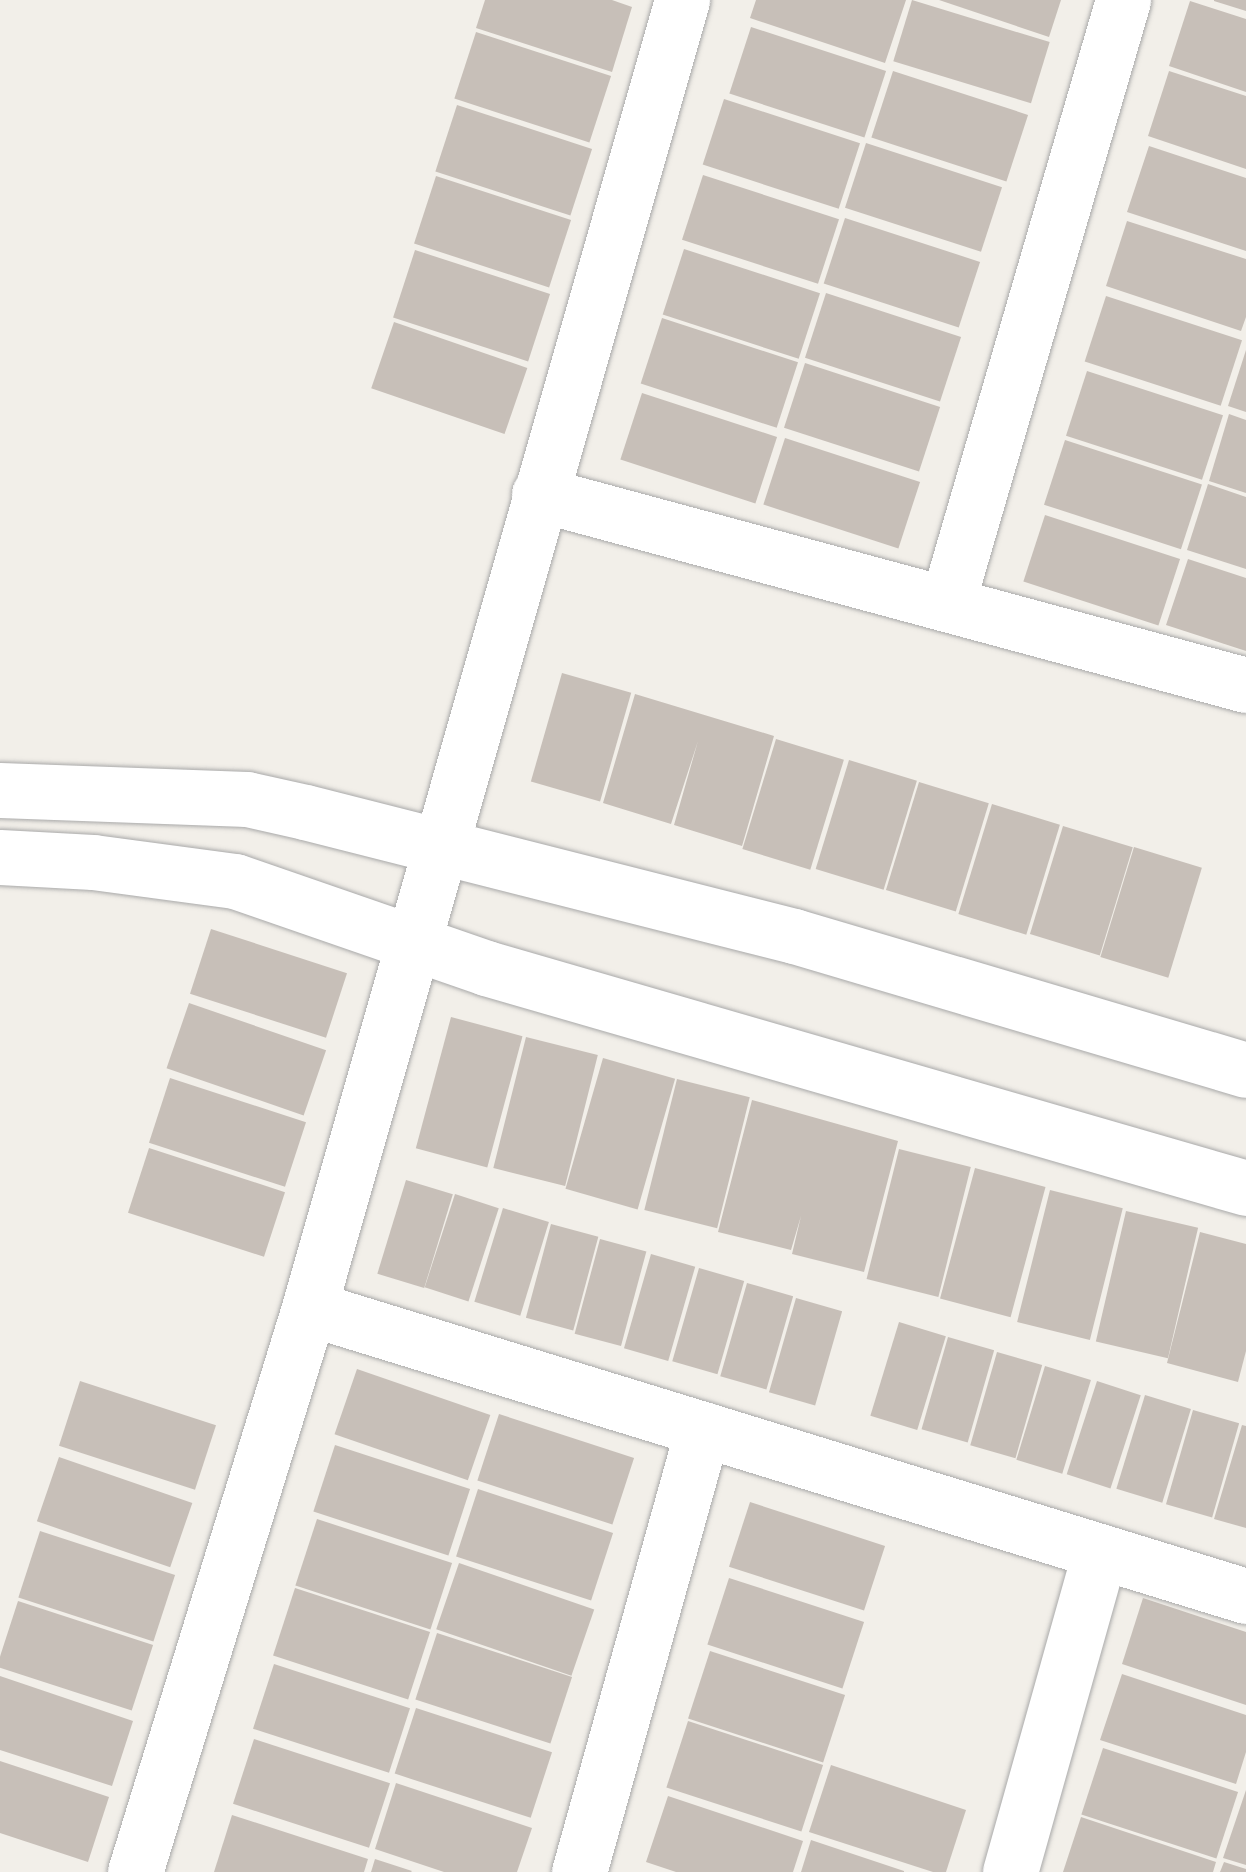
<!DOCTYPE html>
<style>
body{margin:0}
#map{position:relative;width:1246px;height:1872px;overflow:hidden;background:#f2efe9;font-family:"Golos Text",sans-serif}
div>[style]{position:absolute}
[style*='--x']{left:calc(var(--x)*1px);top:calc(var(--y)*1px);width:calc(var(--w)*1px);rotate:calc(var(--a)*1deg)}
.building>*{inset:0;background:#c7bfb8;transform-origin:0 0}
.roads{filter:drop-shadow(0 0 2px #a9a9a9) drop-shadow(0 0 2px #a9a9a9)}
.minor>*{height:55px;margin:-27.5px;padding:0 27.5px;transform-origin:27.5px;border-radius:27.5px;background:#fff}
span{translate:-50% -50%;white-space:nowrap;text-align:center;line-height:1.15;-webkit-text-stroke:10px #fff;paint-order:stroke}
</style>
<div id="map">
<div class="building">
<i style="clip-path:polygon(485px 0,612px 0,632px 7px,612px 72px,476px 28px)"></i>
<i style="clip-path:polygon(756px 0,906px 0,885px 63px,750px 18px)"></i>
<i style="left:912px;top:0;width:144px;height:64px;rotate:17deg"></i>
<i style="clip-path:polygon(939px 0,1061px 0,1049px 37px)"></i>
<i style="clip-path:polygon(1214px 0,1246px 0,1246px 11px,1214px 1px)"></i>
<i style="clip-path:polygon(1190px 1px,1246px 19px,1246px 92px,1169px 66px)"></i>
<i style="left:751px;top:27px;width:142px;height:70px;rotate:18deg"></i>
<i style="left:476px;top:32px;width:142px;height:70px;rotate:18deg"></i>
<i style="left:893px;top:71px;width:142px;height:70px;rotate:18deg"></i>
<i style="clip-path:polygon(1169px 71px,1246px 96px,1246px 169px,1148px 136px)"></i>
<i style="left:724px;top:99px;width:143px;height:69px;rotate:18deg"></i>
<i style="left:457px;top:105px;width:142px;height:70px;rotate:18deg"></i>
<i style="left:866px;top:143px;width:143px;height:68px;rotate:18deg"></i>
<i style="clip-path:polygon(1149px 146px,1246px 178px,1246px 251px,1127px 212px)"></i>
<i style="left:703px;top:175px;width:143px;height:68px;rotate:18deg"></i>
<i style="left:436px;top:176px;width:142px;height:71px;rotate:18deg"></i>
<i style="left:845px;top:218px;width:142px;height:69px;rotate:18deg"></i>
<i style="clip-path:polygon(1127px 221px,1246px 259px,1246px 317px,1241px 331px,1106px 286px)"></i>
<i style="left:684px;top:249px;width:143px;height:69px;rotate:18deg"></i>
<i style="left:415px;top:250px;width:142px;height:71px;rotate:18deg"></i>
<i style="left:826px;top:293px;width:142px;height:68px;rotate:18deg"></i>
<i style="left:1106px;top:296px;width:143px;height:69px;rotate:18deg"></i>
<i style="left:662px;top:318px;width:143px;height:69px;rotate:18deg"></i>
<i style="left:394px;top:322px;width:141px;height:70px;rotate:19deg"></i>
<i style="clip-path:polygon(1246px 350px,1246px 412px,1228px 406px)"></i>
<i style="left:805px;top:363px;width:142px;height:68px;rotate:18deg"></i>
<i style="left:1087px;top:371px;width:143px;height:68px;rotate:18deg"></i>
<i style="left:642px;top:393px;width:142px;height:70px;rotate:18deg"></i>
<i style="clip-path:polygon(1229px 414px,1246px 420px,1246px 493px,1209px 481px)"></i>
<i style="left:785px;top:438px;width:142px;height:70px;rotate:18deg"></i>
<i style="left:1065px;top:440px;width:144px;height:68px;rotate:18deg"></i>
<i style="clip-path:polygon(1208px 484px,1246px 497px,1246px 569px,1187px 550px)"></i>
<i style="left:1045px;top:515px;width:142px;height:70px;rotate:18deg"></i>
<i style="clip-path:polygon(1188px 559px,1246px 578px,1246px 651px,1166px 625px)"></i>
<i style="left:562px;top:673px;width:72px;height:113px;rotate:16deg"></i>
<i style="clip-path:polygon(635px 694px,774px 736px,742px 846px,674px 825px,698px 741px,671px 824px,603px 803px)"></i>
<i style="left:776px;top:739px;width:71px;height:115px;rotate:17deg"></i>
<i style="left:849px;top:760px;width:71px;height:114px;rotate:17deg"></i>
<i style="left:919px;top:782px;width:73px;height:113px;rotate:17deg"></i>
<i style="left:992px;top:804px;width:71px;height:115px;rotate:17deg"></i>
<i style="left:1063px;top:826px;width:73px;height:113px;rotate:17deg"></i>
<i style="left:1134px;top:847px;width:71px;height:115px;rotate:17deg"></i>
<i style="left:211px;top:929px;width:143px;height:68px;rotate:18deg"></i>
<i style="left:189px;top:1003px;width:145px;height:69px;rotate:19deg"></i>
<i style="left:451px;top:1017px;width:74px;height:136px;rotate:15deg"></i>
<i style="left:526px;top:1037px;width:74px;height:135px;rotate:14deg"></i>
<i style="left:603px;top:1058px;width:75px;height:136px;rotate:16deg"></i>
<i style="left:170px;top:1078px;width:143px;height:68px;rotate:18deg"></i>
<i style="left:677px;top:1079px;width:75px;height:135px;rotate:14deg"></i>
<i style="clip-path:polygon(752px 1100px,898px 1141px,864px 1272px,792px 1254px,801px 1216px,791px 1250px,718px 1232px)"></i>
<i style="left:149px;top:1148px;width:143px;height:68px;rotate:18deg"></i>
<i style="left:899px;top:1149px;width:74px;height:134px;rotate:14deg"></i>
<i style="left:975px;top:1168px;width:73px;height:135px;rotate:15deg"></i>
<i style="left:406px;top:1180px;width:49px;height:98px;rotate:17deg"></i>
<i style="left:1050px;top:1190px;width:75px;height:136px;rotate:14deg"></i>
<i style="left:455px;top:1194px;width:46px;height:98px;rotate:18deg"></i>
<i style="left:503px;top:1208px;width:48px;height:98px;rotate:17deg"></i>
<i style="left:1126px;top:1211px;width:74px;height:134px;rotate:13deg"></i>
<i style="left:551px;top:1224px;width:49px;height:97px;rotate:15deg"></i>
<i style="clip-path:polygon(1200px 1232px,1246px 1244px,1246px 1351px,1238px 1382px,1167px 1363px)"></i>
<i style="left:600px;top:1239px;width:48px;height:98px;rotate:15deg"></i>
<i style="left:651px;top:1254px;width:46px;height:98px;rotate:16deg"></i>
<i style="left:699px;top:1268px;width:47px;height:97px;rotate:16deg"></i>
<i style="left:747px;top:1283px;width:48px;height:97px;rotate:16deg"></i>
<i style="left:796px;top:1298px;width:48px;height:98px;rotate:16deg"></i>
<i style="left:899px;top:1322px;width:49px;height:98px;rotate:17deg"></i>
<i style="left:948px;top:1337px;width:48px;height:96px;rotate:16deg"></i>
<i style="left:997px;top:1352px;width:47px;height:97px;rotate:16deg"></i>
<i style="left:1045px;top:1366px;width:48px;height:98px;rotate:17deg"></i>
<i style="left:357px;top:1369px;width:141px;height:69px;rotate:19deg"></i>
<i style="left:80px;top:1381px;width:143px;height:68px;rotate:18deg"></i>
<i style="left:1097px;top:1381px;width:46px;height:98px;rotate:18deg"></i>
<i style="left:1145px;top:1395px;width:48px;height:98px;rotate:17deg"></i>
<i style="left:1193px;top:1410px;width:48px;height:98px;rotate:16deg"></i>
<i style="left:499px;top:1414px;width:142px;height:70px;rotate:18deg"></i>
<i style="clip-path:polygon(1242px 1425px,1246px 1426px,1246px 1528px,1214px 1519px)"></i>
<i style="left:335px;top:1445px;width:142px;height:70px;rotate:18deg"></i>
<i style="left:59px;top:1457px;width:141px;height:68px;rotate:19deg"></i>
<i style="left:478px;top:1489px;width:142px;height:71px;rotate:18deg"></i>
<i style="left:750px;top:1502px;width:142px;height:68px;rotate:18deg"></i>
<i style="left:317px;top:1519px;width:142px;height:70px;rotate:18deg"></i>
<i style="left:40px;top:1531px;width:142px;height:70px;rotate:18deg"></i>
<i style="left:459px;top:1563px;width:143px;height:70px;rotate:19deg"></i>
<i style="left:729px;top:1578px;width:142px;height:70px;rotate:18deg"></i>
<i style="left:295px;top:1588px;width:142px;height:71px;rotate:18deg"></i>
<i style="clip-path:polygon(1143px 1598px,1246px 1632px,1246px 1705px,1122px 1664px)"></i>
<i style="left:18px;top:1601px;width:142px;height:69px;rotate:18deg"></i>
<i style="left:437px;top:1633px;width:142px;height:70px;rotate:18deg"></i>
<i style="left:710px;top:1651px;width:142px;height:71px;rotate:18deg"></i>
<i style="left:274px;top:1664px;width:143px;height:68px;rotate:18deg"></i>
<i style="clip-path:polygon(1122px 1674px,1246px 1715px,1246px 1752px,1236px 1784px,1100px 1740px)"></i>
<i style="clip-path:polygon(0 1676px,133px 1721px,112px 1786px,0 1750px)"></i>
<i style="left:416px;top:1708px;width:143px;height:69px;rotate:18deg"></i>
<i style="left:688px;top:1721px;width:142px;height:70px;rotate:18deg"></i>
<i style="left:254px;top:1739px;width:143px;height:68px;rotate:18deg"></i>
<i style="left:1103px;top:1748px;width:142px;height:70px;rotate:18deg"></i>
<i style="clip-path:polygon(0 1761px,109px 1797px,88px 1862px,0 1833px)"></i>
<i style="clip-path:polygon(831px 1765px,966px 1810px,946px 1872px,933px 1872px,809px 1832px)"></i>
<i style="clip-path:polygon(396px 1783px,532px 1828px,517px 1872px,444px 1872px,375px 1849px)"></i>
<i style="clip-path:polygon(1246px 1790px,1246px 1865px,1223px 1858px)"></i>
<i style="clip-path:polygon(668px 1796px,803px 1841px,793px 1872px,676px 1872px,646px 1862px)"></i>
<i style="clip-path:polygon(232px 1815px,368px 1859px,364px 1872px,214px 1872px)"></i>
<i style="clip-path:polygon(1081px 1817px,1216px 1862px,1213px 1872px,1063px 1872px)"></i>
<i style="clip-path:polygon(811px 1840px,904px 1871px,904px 1872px,801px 1872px)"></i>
<i style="clip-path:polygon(375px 1859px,412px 1871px,411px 1872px,371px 1872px)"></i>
<i style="clip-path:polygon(1224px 1862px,1246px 1869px,1246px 1872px,1220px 1872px)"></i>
</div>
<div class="roads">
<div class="minor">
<i style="--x:539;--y:494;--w:732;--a:15.12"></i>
<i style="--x:947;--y:604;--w:629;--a:-73.75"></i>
<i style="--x:0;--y:790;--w:247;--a:2.1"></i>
<i style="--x:247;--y:799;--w:59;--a:12.6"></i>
<i style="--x:305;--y:812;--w:504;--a:14.23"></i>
<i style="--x:794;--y:936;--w:471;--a:16.5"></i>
<i style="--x:0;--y:857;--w:93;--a:3.1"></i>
<i style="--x:93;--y:862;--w:143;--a:7.6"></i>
<i style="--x:235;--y:881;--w:266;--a:19.1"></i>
<i style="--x:486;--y:968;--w:791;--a:16.14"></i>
<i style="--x:309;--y:1308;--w:980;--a:17.09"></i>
<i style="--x:135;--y:1872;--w:590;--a:-72.85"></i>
<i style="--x:309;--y:1308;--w:1360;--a:-74.08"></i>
<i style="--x:579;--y:1872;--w:460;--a:-74.4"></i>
<i style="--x:1010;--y:1872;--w:333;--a:-74.3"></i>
</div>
</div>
</div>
